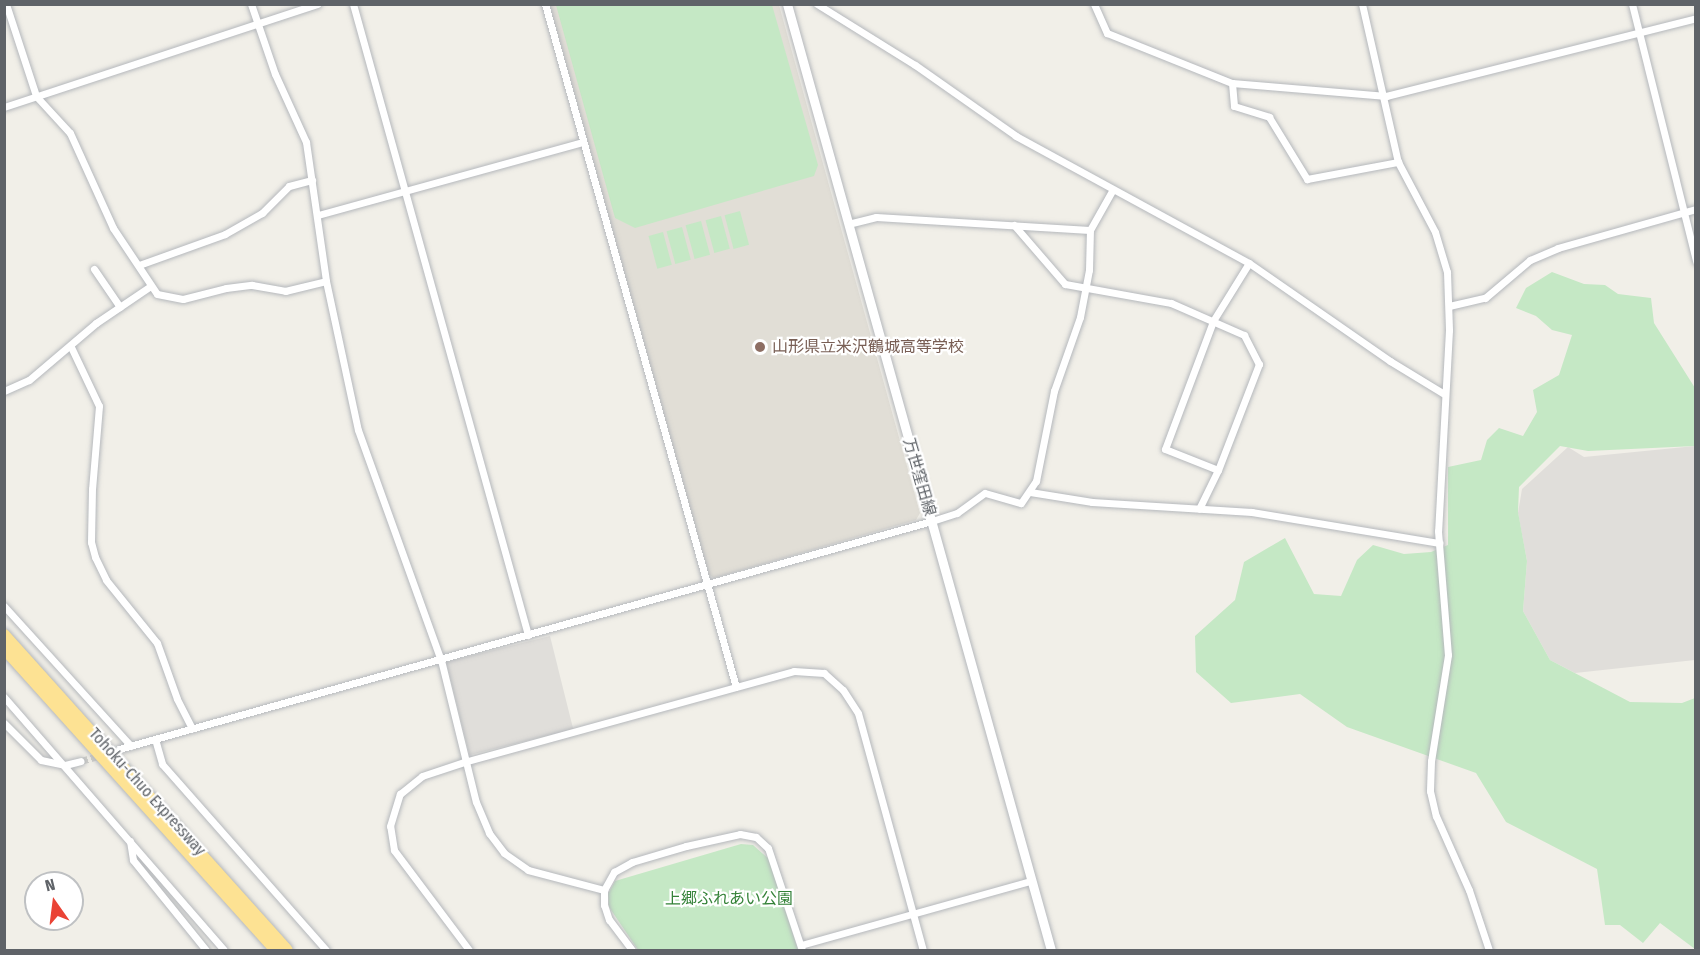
<!DOCTYPE html>
<meta charset="utf-8">
<style>
body{margin:0}
#map{position:relative;width:1700px;height:955px;overflow:hidden;background:#f1efe8;font-family:"Fira Sans Condensed","Noto Sans JP",sans-serif}
div>[style]{position:absolute}
[style*='--x']{left:calc(var(--x)*1px);top:calc(var(--y)*1px);width:calc(var(--w)*1px);rotate:calc(var(--a)*1deg)}
.industrial>*{inset:0;background:#e0deda;transform-origin:0 0}
.education>*{inset:0;background:#e1ded6}
.green>*{inset:0;background:#c5e8c5;transform-origin:0 0}
.minor-tunnel>*{height:7px;margin-top:-3.5px;transform-origin:0;background:repeating-linear-gradient(90deg,#ccccc8 0 7px,transparent 0 10.5px)}
.roads{filter:drop-shadow(0 0 2px #b5b8bc) drop-shadow(0 0 2px #b5b8bc)}
.minor>*{height:7px;margin:-3.5px;padding:0 3.5px;transform-origin:3.5px;border-radius:3.5px;background:#fff}
.secondary>*{height:9px;margin:-4.5px;padding:0 4.5px;transform-origin:4.5px;border-radius:4.5px;background:#fff}
.motorway>*{height:12px;margin:-6px;padding:0 6px;transform-origin:6px;border-radius:6px;background:#fde293}
.dots>*{width:16px;height:16px;translate:-50% -50%;box-sizing:border-box;border:3px solid #fff;border-radius:50%}
span{translate:-50% -50%;white-space:nowrap;text-align:center;line-height:1.15;-webkit-text-stroke:4.5px #fff;paint-order:stroke}
.education-label{font-size:16px;color:#785e54}
.left{translate:0 -50%;text-align:left}
.street-label{font-size:16px;color:#5f6368}
.park-label{font-size:16px;color:#348238}
.frame{position:absolute;inset:0;border:6px solid #5f6368;pointer-events:none}
.north{position:absolute;left:24px;top:871px;width:60px;height:60px;box-sizing:border-box;background:#fff;border:2px solid #bfc1c3;border-radius:50%;rotate:346deg;font-size:16px;font-weight:700;line-height:24px;text-align:center;color:#5f6368}
.north::after{content:'';display:block;margin:auto;width:21px;height:27px;background:#ea4335;clip-path:polygon(50% 0,100% 100%,50% 72%,0 100%)}
</style>
<div id="map">
<div class="industrial">
<i style="clip-path:polygon(1695px 446px,1695px 660px,1575px 673px,1550px 660px,1523px 611px,1527px 561px,1518px 513px,1522px 489px,1568px 447px,1584px 457px)"></i>
<i style="left:550px;top:636px;width:96px;height:107px;rotate:76deg"></i>
</div>
<div class="education">
<i style="clip-path:polygon(549px 5px,779px 5px,920px 513px,916px 520px,714px 578px,708px 574px)"></i>
</div>
<div class="green">
<i style="clip-path:polygon(556px 5px,772px 5px,818px 165px,814px 176px,635px 228px,615px 218px)"></i>
<i style="left:740px;top:211px;width:35px;height:16px;rotate:75deg"></i>
<i style="left:721px;top:216px;width:34px;height:16px;rotate:75deg"></i>
<i style="left:701px;top:221px;width:35px;height:16px;rotate:75deg"></i>
<i style="left:682px;top:227px;width:34px;height:16px;rotate:75deg"></i>
<i style="left:663px;top:232px;width:34px;height:15px;rotate:75deg"></i>
<i style="clip-path:polygon(1552px 272px,1584px 284px,1605px 285px,1618px 294px,1651px 298px,1654px 323px,1695px 388px,1695px 446px,1588px 451px,1560px 446px,1519px 487px,1518px 512px,1527px 561px,1523px 611px,1550px 660px,1630px 702px,1682px 703px,1695px 698px,1695px 949px,1660px 923px,1643px 943px,1620px 925px,1605px 925px,1597px 869px,1506px 822px,1476px 773px,1347px 727px,1300px 694px,1231px 703px,1196px 672px,1195px 636px,1235px 600px,1244px 562px,1285px 538px,1314px 594px,1341px 596px,1357px 560px,1373px 545px,1404px 554px,1431px 552px,1448px 545px,1448px 467px,1481px 460px,1487px 440px,1499px 428px,1523px 436px,1537px 412px,1533px 390px,1559px 375px,1572px 335px,1552px 330px,1536px 316px,1516px 308px,1526px 288px)"></i>
<i style="clip-path:polygon(741px 844px,753px 845px,769px 859px,798px 950px,638px 950px,609px 907px,608px 894px,615px 881px)"></i>
</div>
<div class="minor-tunnel">
<i style="--x:81;--y:761;--w:22;--a:-16"></i>
</div>
<div class="roads">
<div class="minor">
<i style="--x:6;--y:4;--w:97;--a:71.9"></i>
<i style="--x:36;--y:96;--w:50;--a:47.4"></i>
<i style="--x:70;--y:133;--w:104;--a:65.6"></i>
<i style="--x:113;--y:228;--w:79;--a:56.3"></i>
<i style="--x:157;--y:294;--w:26;--a:11"></i>
<i style="--x:183;--y:299;--w:44;--a:-14.3"></i>
<i style="--x:226;--y:288;--w:26;--a:-7"></i>
<i style="--x:252;--y:285;--w:34;--a:10"></i>
<i style="--x:285;--y:291;--w:42;--a:-13.7"></i>
<i style="--x:251;--y:4;--w:74;--a:71.1"></i>
<i style="--x:275;--y:74;--w:75;--a:65.5"></i>
<i style="--x:306;--y:142;--w:140;--a:81.8"></i>
<i style="--x:326;--y:281;--w:152;--a:77.9"></i>
<i style="--x:358;--y:430;--w:245;--a:70.2"></i>
<i style="--x:441;--y:660;--w:146;--a:76.2"></i>
<i style="--x:476;--y:802;--w:34;--a:67"></i>
<i style="--x:489;--y:833;--w:25;--a:53"></i>
<i style="--x:504;--y:853;--w:29;--a:35"></i>
<i style="--x:528;--y:870;--w:79;--a:14.7"></i>
<i style="--x:353;--y:4;--w:655;--a:74.5"></i>
<i style="--x:545;--y:4;--w:709;--a:74.38"></i>
<i style="--x:817;--y:4;--w:115;--a:31.9"></i>
<i style="--x:915;--y:65;--w:123;--a:35.1"></i>
<i style="--x:1016;--y:136;--w:265;--a:28.6"></i>
<i style="--x:1249;--y:263;--w:172;--a:34.8"></i>
<i style="--x:1390;--y:361;--w:63;--a:31.4"></i>
<i style="--x:1094;--y:4;--w:32;--a:66"></i>
<i style="--x:1107;--y:33;--w:135;--a:21.8"></i>
<i style="--x:1232;--y:83;--w:155;--a:4.8"></i>
<i style="--x:1386;--y:96;--w:320;--a:-14.1"></i>
<i style="--x:1362;--y:4;--w:162;--a:77.2"></i>
<i style="--x:1398;--y:162;--w:79;--a:62.1"></i>
<i style="--x:1435;--y:232;--w:42;--a:73.3"></i>
<i style="--x:1447;--y:272;--w:58;--a:88"></i>
<i style="--x:1449;--y:330;--w:201;--a:93.1"></i>
<i style="--x:1438;--y:531;--w:124;--a:85.4"></i>
<i style="--x:1448;--y:655;--w:107;--a:99.1"></i>
<i style="--x:1431;--y:761;--w:30;--a:92"></i>
<i style="--x:1430;--y:791;--w:26;--a:77"></i>
<i style="--x:1436;--y:816;--w:81;--a:66"></i>
<i style="--x:1469;--y:890;--w:63;--a:71.6"></i>
<i style="--x:1632;--y:4;--w:265;--a:76"></i>
<i style="--x:1232;--y:83;--w:23;--a:85"></i>
<i style="--x:1234;--y:106;--w:37;--a:17"></i>
<i style="--x:1269;--y:117;--w:73;--a:58.5"></i>
<i style="--x:1307;--y:179;--w:93;--a:-10.6"></i>
<i style="--x:4;--y:107;--w:330;--a:-18.2"></i>
<i style="--x:318;--y:215;--w:275;--a:-15.4"></i>
<i style="--x:848;--y:224;--w:29;--a:-14"></i>
<i style="--x:876;--y:217;--w:214;--a:3.5"></i>
<i style="--x:1014;--y:225;--w:78;--a:49.2"></i>
<i style="--x:1065;--y:284;--w:108;--a:10.2"></i>
<i style="--x:1171;--y:303;--w:80;--a:23.7"></i>
<i style="--x:1244;--y:335;--w:33;--a:63"></i>
<i style="--x:1259;--y:364;--w:114;--a:111.1"></i>
<i style="--x:1218;--y:470;--w:43;--a:116"></i>
<i style="--x:139;--y:265;--w:91;--a:-19.8"></i>
<i style="--x:225;--y:234;--w:43;--a:-29.6"></i>
<i style="--x:262;--y:213;--w:38;--a:-45"></i>
<i style="--x:289;--y:186;--w:24;--a:-15"></i>
<i style="--x:94;--y:269;--w:46;--a:55.6"></i>
<i style="--x:1449;--y:306;--w:37;--a:-13"></i>
<i style="--x:1485;--y:298;--w:59;--a:-40.2"></i>
<i style="--x:1530;--y:260;--w:30;--a:-23"></i>
<i style="--x:1558;--y:248;--w:143;--a:-15.8"></i>
<i style="--x:71;--y:347;--w:65;--a:64.6"></i>
<i style="--x:99;--y:406;--w:83;--a:94.8"></i>
<i style="--x:92;--y:489;--w:53;--a:91.1"></i>
<i style="--x:91;--y:542;--w:16;--a:75"></i>
<i style="--x:95;--y:557;--w:25;--a:64"></i>
<i style="--x:106;--y:580;--w:81;--a:51"></i>
<i style="--x:157;--y:643;--w:59;--a:70.3"></i>
<i style="--x:177;--y:699;--w:33;--a:63"></i>
<i style="--x:4;--y:391;--w:27;--a:-24"></i>
<i style="--x:29;--y:380;--w:88;--a:-40.4"></i>
<i style="--x:96;--y:323;--w:64;--a:-34.2"></i>
<i style="--x:1218;--y:470;--w:57;--a:-158.4"></i>
<i style="--x:1165;--y:449;--w:137;--a:-69.4"></i>
<i style="--x:1213;--y:321;--w:68;--a:-58.2"></i>
<i style="--x:1030;--y:492;--w:63;--a:9.2"></i>
<i style="--x:1092;--y:502;--w:160;--a:3.6"></i>
<i style="--x:1252;--y:512;--w:190;--a:9.4"></i>
<i style="--x:4;--y:606;--w:189;--a:47.8"></i>
<i style="--x:4;--y:697;--w:335;--a:49"></i>
<i style="--x:4;--y:723;--w:52;--a:45"></i>
<i style="--x:41;--y:760;--w:25;--a:12"></i>
<i style="--x:65;--y:765;--w:16;--a:-14"></i>
<i style="--x:155;--y:739;--w:26;--a:74"></i>
<i style="--x:162;--y:764;--w:248;--a:48.6"></i>
<i style="--x:119;--y:749;--w:844;--a:-15.67"></i>
<i style="--x:932;--y:521;--w:26;--a:-18"></i>
<i style="--x:957;--y:513;--w:34;--a:-36"></i>
<i style="--x:985;--y:493;--w:37;--a:16"></i>
<i style="--x:1021;--y:503;--w:27;--a:-56"></i>
<i style="--x:1036;--y:481;--w:92;--a:-78.7"></i>
<i style="--x:1054;--y:391;--w:78;--a:-70.6"></i>
<i style="--x:1080;--y:317;--w:48;--a:-79.2"></i>
<i style="--x:1089;--y:270;--w:40;--a:-88.6"></i>
<i style="--x:1090;--y:230;--w:45;--a:-60.6"></i>
<i style="--x:130;--y:841;--w:19;--a:81"></i>
<i style="--x:133;--y:860;--w:116;--a:51"></i>
<i style="--x:801;--y:945;--w:238;--a:-15.6"></i>
<i style="--x:469;--y:950;--w:125;--a:-126.9"></i>
<i style="--x:394;--y:850;--w:24;--a:-99"></i>
<i style="--x:390;--y:826;--w:34;--a:-73"></i>
<i style="--x:400;--y:794;--w:28;--a:-39"></i>
<i style="--x:422;--y:776;--w:44;--a:-18.4"></i>
<i style="--x:464;--y:762;--w:342;--a:-15.4"></i>
<i style="--x:794;--y:671;--w:30;--a:4"></i>
<i style="--x:824;--y:673;--w:25;--a:42"></i>
<i style="--x:843;--y:690;--w:27;--a:57"></i>
<i style="--x:858;--y:713;--w:246;--a:74.7"></i>
<i style="--x:632;--y:950;--w:38;--a:-127"></i>
<i style="--x:609;--y:920;--w:16;--a:-108"></i>
<i style="--x:604;--y:905;--w:15;--a:-90"></i>
<i style="--x:604;--y:890;--w:21;--a:-61"></i>
<i style="--x:614;--y:872;--w:21;--a:-29"></i>
<i style="--x:632;--y:862;--w:56;--a:-16.5"></i>
<i style="--x:686;--y:846;--w:55;--a:-12.5"></i>
<i style="--x:740;--y:834;--w:16;--a:11"></i>
<i style="--x:756;--y:837;--w:16;--a:43"></i>
<i style="--x:768;--y:848;--w:108;--a:71.6"></i>
</div>
<div class="secondary">
<i style="--x:787;--y:4;--w:982;--a:74.41"></i>
</div>
<div class="motorway">
<i style="--x:4;--y:635;--w:423;--a:48.1"></i>
<i style="--x:4;--y:648;--w:406;--a:48"></i>
</div>
</div>
<div class="dots">
<i style="left:760px;top:347px;background:#8d6e63"></i>
</div>
<div class="education-label">
<span class="left" style="left:772px;top:347px">山形県立米沢鶴城高等学校</span>
</div>
<div class="street-label">
<span style="left:919px;top:477px;rotate:74deg">万世窪田線</span>
<span style="left:147px;top:792px;rotate:48deg">Tohoku-Chuo Expressway</span>
</div>
<div class="park-label">
<span style="left:729px;top:899px">上郷ふれあい公園</span>
</div>
<div class="frame"></div>
<div class="north">N</div>
</div>
